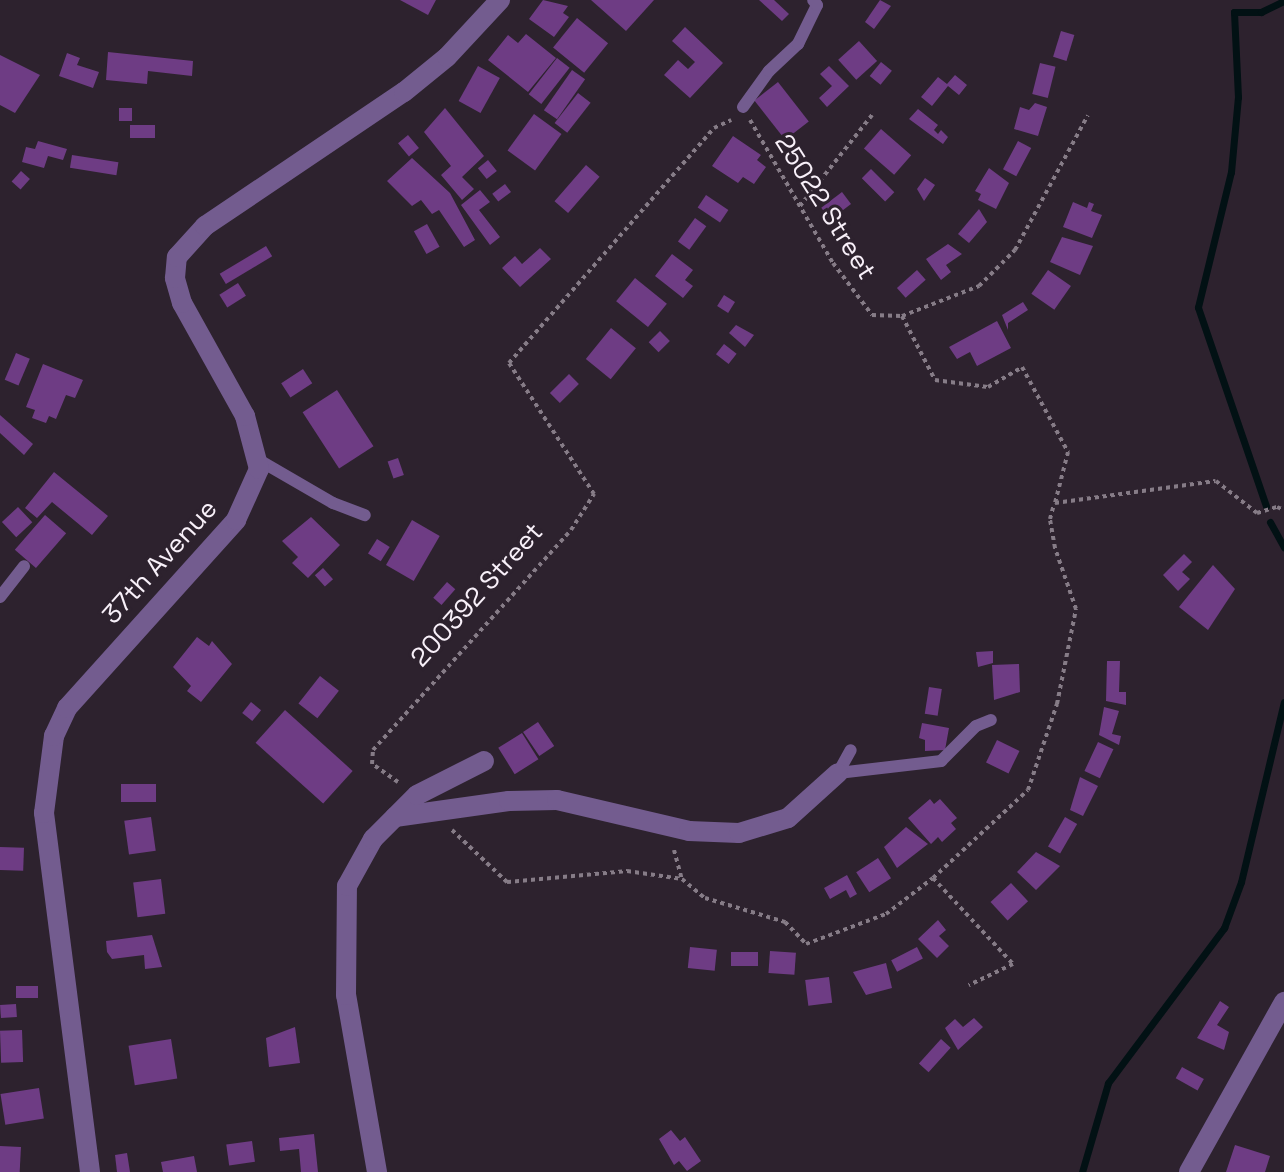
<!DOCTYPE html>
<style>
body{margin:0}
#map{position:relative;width:1284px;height:1172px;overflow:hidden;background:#2d222e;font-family:"Space Grotesk",sans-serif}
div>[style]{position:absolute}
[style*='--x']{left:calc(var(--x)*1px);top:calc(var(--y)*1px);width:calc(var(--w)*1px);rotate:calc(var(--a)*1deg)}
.stream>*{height:7px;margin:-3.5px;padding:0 3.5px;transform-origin:3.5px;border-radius:3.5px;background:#021114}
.building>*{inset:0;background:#6e3c84;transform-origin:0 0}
.path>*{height:4px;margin-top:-2px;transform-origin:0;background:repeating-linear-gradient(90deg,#867c87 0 4px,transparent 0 8px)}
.lane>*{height:12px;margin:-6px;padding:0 6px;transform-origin:6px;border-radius:6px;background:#735c8f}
.street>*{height:20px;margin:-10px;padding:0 10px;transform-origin:10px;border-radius:10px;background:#735c8f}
span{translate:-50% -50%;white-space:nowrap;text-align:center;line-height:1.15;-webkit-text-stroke:6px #2d222e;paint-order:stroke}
.street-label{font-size:26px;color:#f8f0f9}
</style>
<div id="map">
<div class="stream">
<i style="--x:1266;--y:506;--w:210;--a:-108.9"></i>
<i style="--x:1198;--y:307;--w:139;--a:-76.3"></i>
<i style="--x:1231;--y:172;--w:75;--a:-84.7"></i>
<i style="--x:1238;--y:97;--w:85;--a:-92.7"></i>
<i style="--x:1234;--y:12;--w:27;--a:0"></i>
<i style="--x:1261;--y:12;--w:25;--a:-26"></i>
<i style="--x:1270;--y:522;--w:29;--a:61"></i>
<i style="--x:1082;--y:1172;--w:93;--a:-73.7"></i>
<i style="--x:1108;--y:1083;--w:194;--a:-53.2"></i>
<i style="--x:1224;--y:928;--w:49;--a:-69.7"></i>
<i style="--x:1241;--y:882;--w:185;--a:-76.6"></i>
</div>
<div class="building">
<i style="clip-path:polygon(400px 0,436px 0,428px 15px)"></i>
<i style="clip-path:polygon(543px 0,568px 6px,563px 13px,569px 17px,554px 37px,529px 19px)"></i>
<i style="clip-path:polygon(591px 0,654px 0,626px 31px)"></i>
<i style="clip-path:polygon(759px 0,774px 0,789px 14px,782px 21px)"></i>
<i style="clip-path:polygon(880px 0,891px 6px,874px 29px,865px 22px)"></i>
<i style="left:577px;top:18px;width:40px;height:38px;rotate:39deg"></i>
<i style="clip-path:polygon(685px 27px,723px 63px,690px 98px,664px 75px,678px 60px,688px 69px,695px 62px,672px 41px)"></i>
<i style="left:1061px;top:31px;width:14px;height:27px;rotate:17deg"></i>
<i style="clip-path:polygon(526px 34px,556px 58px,528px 92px,488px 60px,508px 35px,518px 43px)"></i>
<i style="left:859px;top:41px;width:27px;height:28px;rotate:48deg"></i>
<i style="clip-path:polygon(108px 52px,193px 61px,192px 76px,148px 71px,147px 84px,106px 80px)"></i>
<i style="clip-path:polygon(67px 53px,80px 58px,77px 65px,99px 72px,93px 88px,59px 76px)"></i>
<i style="clip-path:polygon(0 55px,40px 75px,15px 113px,0 105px)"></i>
<i style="left:557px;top:58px;width:16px;height:46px;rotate:38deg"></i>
<i style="left:881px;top:62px;width:14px;height:18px;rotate:39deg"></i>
<i style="left:1040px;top:63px;width:16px;height:32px;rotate:14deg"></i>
<i style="left:478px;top:66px;width:25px;height:40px;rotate:29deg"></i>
<i style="clip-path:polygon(829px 66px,849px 86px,827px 107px,819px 98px,832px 86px,820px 74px)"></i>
<i style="left:572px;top:70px;width:16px;height:49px;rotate:35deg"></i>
<i style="clip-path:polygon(955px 75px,967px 85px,959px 95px,948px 86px,932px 106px,921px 97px,938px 77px,947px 84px)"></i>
<i style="left:778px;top:82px;width:50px;height:30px;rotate:52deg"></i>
<i style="left:578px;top:93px;width:16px;height:38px;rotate:38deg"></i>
<i style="clip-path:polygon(1035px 103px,1047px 107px,1038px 136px,1014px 129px,1020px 107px,1029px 110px)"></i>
<i style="left:119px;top:108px;width:13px;height:13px"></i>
<i style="clip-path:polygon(445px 108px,484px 156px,462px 177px,474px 189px,462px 200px,441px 175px,451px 166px,424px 132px)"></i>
<i style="clip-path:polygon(918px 109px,938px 125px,934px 130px,938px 134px,941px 130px,948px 137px,943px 144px,909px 119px)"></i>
<i style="left:534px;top:114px;width:34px;height:45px;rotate:36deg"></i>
<i style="left:130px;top:125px;width:25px;height:13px"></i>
<i style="left:881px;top:129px;width:40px;height:26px;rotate:41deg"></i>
<i style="left:408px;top:135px;width:17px;height:13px;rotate:50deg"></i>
<i style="clip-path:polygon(733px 136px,761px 155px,757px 160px,766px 167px,754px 184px,743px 177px,738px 183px,712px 166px)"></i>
<i style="clip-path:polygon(38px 141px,67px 149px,63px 160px,48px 156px,44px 168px,22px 162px,26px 147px,35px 149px)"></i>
<i style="left:1018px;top:141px;width:15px;height:32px;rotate:28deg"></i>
<i style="left:72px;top:155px;width:47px;height:13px;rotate:9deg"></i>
<i style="clip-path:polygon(412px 158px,450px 193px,475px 240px,464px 247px,439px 210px,432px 214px,421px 200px,412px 206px,387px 181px)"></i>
<i style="left:488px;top:160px;width:14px;height:13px;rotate:51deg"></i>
<i style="left:586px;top:165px;width:18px;height:48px;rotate:41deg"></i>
<i style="clip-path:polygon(989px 168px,1009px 183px,996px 209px,978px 200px,981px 194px,975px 191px)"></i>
<i style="left:871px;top:169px;width:33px;height:13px;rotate:45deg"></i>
<i style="left:21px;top:171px;width:12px;height:14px;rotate:42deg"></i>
<i style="clip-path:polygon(925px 178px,935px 185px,924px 201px,917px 189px)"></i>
<i style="left:505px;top:184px;width:10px;height:16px;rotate:53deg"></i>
<i style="clip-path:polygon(480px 190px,490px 202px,479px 210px,500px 237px,490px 245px,461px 205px)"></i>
<i style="left:842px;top:192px;width:15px;height:26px;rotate:53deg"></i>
<i style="left:706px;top:195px;width:27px;height:15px;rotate:34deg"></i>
<i style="clip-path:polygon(1073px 202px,1087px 208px,1089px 202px,1094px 204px,1091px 211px,1102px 215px,1092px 238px,1063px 227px)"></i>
<i style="clip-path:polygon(979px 209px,987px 222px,969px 243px,958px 234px)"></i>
<i style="left:695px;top:218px;width:14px;height:29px;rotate:36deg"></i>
<i style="left:427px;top:224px;width:26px;height:15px;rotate:61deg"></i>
<i style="clip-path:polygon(1062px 237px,1093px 246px,1080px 275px,1050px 262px)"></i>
<i style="clip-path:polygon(948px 244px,962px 254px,946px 265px,951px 272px,941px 280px,926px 259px)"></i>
<i style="left:266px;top:246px;width:12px;height:54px;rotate:59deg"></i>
<i style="clip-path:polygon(540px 248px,551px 259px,520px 287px,502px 268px,515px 256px,522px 264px)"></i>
<i style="clip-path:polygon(672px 254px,693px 270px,685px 280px,693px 286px,683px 298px,655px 276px)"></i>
<i style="left:917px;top:270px;width:13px;height:27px;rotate:48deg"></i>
<i style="left:1048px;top:270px;width:28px;height:29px;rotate:35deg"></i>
<i style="left:635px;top:278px;width:41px;height:30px;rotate:39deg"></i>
<i style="left:238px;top:283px;width:15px;height:22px;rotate:58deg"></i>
<i style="left:724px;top:295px;width:13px;height:13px;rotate:32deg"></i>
<i style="clip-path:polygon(1023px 302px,1028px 310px,1008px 323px,1008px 330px,1002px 315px)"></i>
<i style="clip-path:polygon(997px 321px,1011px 348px,977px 366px,970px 352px,957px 359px,949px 347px)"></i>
<i style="clip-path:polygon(736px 325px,754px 335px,745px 347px,729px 333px)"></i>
<i style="left:611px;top:328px;width:32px;height:40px;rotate:39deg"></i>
<i style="left:660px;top:331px;width:14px;height:16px;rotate:45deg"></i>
<i style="left:724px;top:344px;width:16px;height:13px;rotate:38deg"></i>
<i style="left:16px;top:353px;width:15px;height:29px;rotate:23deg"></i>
<i style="clip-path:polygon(43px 364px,83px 380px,75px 398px,66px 395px,56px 419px,49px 416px,46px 423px,32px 418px,35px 410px,26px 407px)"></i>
<i style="left:303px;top:369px;width:17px;height:26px;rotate:57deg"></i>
<i style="left:569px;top:374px;width:14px;height:27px;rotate:45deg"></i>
<i style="left:337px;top:390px;width:67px;height:41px;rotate:57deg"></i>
<i style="clip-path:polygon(0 415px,33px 444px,24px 455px,0 433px)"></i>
<i style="left:398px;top:458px;width:18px;height:11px;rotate:71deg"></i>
<i style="clip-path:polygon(54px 472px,108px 516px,92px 535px,52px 502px,37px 518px,25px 508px)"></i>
<i style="left:18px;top:507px;width:21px;height:22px;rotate:47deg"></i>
<i style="left:45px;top:515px;width:28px;height:46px;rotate:41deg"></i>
<i style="clip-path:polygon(311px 517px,340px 545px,308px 578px,292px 563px,298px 557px,282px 541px)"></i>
<i style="left:412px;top:520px;width:32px;height:52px;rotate:30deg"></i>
<i style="left:377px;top:539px;width:15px;height:17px;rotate:32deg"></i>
<i style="clip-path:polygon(1184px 554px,1192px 562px,1182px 572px,1190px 579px,1178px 591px,1163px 575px)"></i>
<i style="clip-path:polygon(1213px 565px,1235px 589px,1208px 630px,1179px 607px)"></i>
<i style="left:323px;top:568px;width:15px;height:11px;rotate:48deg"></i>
<i style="left:447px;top:582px;width:11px;height:21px;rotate:41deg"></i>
<i style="clip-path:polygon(197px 637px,209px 646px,212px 641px,232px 664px,201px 702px,187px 691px,191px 686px,173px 667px)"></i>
<i style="clip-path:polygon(993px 651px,993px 663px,978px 667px,976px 652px)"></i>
<i style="clip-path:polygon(1107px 661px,1120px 661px,1119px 692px,1126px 692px,1126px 705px,1106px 701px)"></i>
<i style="clip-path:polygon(1019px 664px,1020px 692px,994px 700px,992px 665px)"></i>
<i style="left:320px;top:676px;width:24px;height:35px;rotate:38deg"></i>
<i style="left:929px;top:687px;width:13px;height:27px;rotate:9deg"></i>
<i style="left:251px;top:702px;width:13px;height:14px;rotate:39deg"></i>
<i style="clip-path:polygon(1104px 707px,1119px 711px,1112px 734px,1121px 736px,1119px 745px,1099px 735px)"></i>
<i style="left:285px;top:710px;width:91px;height:44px;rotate:42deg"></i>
<i style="left:538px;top:722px;width:29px;height:18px;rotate:56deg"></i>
<i style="clip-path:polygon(922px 723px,949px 728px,945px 750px,925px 751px,925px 740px,919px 738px)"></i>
<i style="left:522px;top:733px;width:31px;height:28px;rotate:58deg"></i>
<i style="left:997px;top:740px;width:25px;height:25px;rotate:26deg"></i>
<i style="left:1098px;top:742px;width:17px;height:32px;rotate:25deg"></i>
<i style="clip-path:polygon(1080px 777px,1098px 786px,1083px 816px,1070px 810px)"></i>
<i style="left:156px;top:784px;width:18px;height:35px;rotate:90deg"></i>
<i style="clip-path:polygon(930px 799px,934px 804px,940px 799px,957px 818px,951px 823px,956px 829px,942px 842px,938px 837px,931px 844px,908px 818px)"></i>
<i style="left:151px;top:817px;width:34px;height:27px;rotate:82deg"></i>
<i style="left:1065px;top:817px;width:14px;height:34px;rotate:30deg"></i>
<i style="clip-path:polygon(906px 827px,928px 844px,897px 868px,884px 847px)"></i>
<i style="left:0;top:847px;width:24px;height:23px;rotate:2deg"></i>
<i style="clip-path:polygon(1036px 852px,1060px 866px,1036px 890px,1017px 872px)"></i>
<i style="left:878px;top:858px;width:24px;height:26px;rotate:57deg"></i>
<i style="clip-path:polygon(847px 875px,857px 894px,850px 898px,846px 890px,830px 899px,824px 888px)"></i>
<i style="left:161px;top:879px;width:35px;height:28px;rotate:83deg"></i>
<i style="left:1011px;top:883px;width:25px;height:28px;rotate:47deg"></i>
<i style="clip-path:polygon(938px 920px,946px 930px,939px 936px,949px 946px,937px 958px,918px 939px)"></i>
<i style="clip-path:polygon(152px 935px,162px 967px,145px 969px,144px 955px,112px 959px,107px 952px,106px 941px)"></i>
<i style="left:690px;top:947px;width:27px;height:21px;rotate:6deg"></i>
<i style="left:917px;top:947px;width:13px;height:29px;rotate:63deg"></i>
<i style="left:770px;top:951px;width:26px;height:22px;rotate:4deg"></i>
<i style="left:731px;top:952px;width:27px;height:14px"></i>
<i style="clip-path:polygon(886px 963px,892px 988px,866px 995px,853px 972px)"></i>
<i style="left:829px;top:977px;width:26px;height:24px;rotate:83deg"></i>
<i style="left:38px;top:986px;width:12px;height:22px;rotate:90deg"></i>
<i style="clip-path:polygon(1220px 1001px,1229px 1007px,1217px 1025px,1229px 1032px,1224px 1050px,1197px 1038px)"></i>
<i style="left:16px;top:1004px;width:13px;height:16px;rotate:86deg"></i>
<i style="clip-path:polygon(974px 1018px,983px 1027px,958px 1050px,945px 1028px,955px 1019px,963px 1027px)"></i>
<i style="clip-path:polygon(295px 1027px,300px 1063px,269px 1067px,266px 1038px)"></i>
<i style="left:22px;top:1030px;width:32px;height:22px;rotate:88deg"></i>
<i style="left:171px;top:1039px;width:40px;height:43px;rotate:81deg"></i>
<i style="left:941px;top:1039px;width:13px;height:33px;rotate:42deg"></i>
<i style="left:1182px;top:1067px;width:25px;height:13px;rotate:29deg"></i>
<i style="left:39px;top:1088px;width:31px;height:39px;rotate:81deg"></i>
<i style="clip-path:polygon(671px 1130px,680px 1141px,685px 1137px,701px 1161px,687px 1171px,679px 1161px,674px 1165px,659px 1139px)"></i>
<i style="clip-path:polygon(314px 1134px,318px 1172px,301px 1172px,299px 1149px,280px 1151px,279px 1138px)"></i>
<i style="left:252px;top:1141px;width:21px;height:26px;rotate:82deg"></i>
<i style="clip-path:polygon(1235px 1145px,1270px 1156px,1265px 1172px,1226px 1172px)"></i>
<i style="left:0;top:1146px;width:21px;height:26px;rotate:3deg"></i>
<i style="clip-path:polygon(127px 1153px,130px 1172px,117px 1172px,115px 1155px)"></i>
<i style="clip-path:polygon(194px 1156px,197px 1172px,163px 1172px,161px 1162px)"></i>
</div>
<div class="path">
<i style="--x:750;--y:120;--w:165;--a:59.9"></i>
<i style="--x:833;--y:263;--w:65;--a:53.1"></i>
<i style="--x:872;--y:315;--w:30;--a:2"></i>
<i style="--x:902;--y:316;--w:72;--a:62.7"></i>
<i style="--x:935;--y:380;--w:53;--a:7.5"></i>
<i style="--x:988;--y:387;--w:39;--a:-30"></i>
<i style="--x:1022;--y:367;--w:97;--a:61.6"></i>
<i style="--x:1068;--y:452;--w:53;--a:104.3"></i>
<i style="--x:1055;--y:503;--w:162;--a:-7.8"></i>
<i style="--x:1216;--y:481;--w:52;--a:38"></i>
<i style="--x:1257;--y:513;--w:21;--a:-17"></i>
<i style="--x:1277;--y:507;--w:8;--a:23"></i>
<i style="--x:800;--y:206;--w:116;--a:-51.6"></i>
<i style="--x:902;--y:316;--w:83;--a:-21.3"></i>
<i style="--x:979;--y:286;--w:51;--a:-45"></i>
<i style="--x:1015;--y:250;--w:153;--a:-61.6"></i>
<i style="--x:398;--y:782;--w:32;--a:-145"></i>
<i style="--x:372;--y:764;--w:14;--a:-86"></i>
<i style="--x:373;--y:750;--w:296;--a:-48"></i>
<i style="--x:571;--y:530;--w:43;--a:-57.4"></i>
<i style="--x:594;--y:494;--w:156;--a:-123"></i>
<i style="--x:509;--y:363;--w:312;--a:-48.9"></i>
<i style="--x:714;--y:128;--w:19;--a:-25"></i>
<i style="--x:452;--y:830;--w:76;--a:43.4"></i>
<i style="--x:507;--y:882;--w:121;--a:-5.2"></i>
<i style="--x:627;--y:871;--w:56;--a:8.3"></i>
<i style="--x:682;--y:879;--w:30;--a:40"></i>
<i style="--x:705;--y:898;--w:84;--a:16.7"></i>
<i style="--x:785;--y:922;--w:30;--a:46"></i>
<i style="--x:806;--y:944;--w:85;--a:-20.6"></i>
<i style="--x:886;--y:914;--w:59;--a:-37.5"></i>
<i style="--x:933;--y:878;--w:129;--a:-42.8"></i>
<i style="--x:1028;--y:790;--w:91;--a:-71.4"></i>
<i style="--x:1057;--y:704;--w:97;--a:-78.7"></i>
<i style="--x:1076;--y:609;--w:65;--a:-109"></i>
<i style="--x:1055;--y:548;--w:29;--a:-100"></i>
<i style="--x:1050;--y:519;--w:16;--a:-75"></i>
<i style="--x:674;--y:850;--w:30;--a:75"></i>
<i style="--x:933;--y:878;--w:117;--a:47.1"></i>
<i style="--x:1013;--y:964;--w:49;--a:154.5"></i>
</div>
<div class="lane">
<i style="--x:743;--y:107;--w:44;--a:-54.2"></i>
<i style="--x:769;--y:71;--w:40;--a:-43"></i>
<i style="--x:798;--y:44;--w:43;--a:-64"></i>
<i style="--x:817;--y:5;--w:6;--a:-129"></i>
<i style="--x:257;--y:459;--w:88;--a:30.1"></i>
<i style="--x:333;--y:503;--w:34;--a:21"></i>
<i style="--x:0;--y:597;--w:39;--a:-52"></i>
<i style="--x:838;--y:773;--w:104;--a:-6.6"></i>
<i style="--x:941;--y:761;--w:49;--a:-45"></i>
<i style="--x:976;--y:726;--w:16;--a:-22"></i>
<i style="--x:838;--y:773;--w:26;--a:-61"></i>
</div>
<div class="street">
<i style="--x:395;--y:817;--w:115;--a:-8"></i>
<i style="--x:509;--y:801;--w:48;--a:-1.2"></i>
<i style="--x:557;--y:800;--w:136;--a:13.2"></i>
<i style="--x:689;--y:831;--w:50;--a:2.3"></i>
<i style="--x:739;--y:833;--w:51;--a:-17"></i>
<i style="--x:788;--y:818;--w:67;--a:-42"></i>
<i style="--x:90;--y:1172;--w:362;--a:-97.3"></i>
<i style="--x:44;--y:813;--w:78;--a:-82.6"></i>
<i style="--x:54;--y:736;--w:31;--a:-65"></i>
<i style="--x:67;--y:708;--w:253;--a:-48"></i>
<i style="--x:236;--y:520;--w:56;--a:-65.7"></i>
<i style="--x:259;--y:469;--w:55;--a:-104.8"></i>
<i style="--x:245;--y:416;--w:129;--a:-119.1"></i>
<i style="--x:182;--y:303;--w:26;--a:-106"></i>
<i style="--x:175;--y:278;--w:21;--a:-85"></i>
<i style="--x:177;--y:257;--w:42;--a:-47.9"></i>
<i style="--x:205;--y:226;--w:240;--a:-34"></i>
<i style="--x:404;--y:92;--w:55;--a:-39.1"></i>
<i style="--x:447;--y:57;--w:78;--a:-47.1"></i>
<i style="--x:377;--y:1172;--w:180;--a:-99.9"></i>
<i style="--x:346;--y:995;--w:109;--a:-89.5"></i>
<i style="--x:347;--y:886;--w:54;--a:-61"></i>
<i style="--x:373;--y:839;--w:62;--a:-45"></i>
<i style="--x:417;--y:795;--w:75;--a:-26.9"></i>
<i style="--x:1189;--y:1172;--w:195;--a:-60.8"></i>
</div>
<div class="street-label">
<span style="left:825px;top:207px;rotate:58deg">25022 Street</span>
<span style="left:160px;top:562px;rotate:-48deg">37th Avenue</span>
<span style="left:477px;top:595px;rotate:-48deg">200392 Street</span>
</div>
</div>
